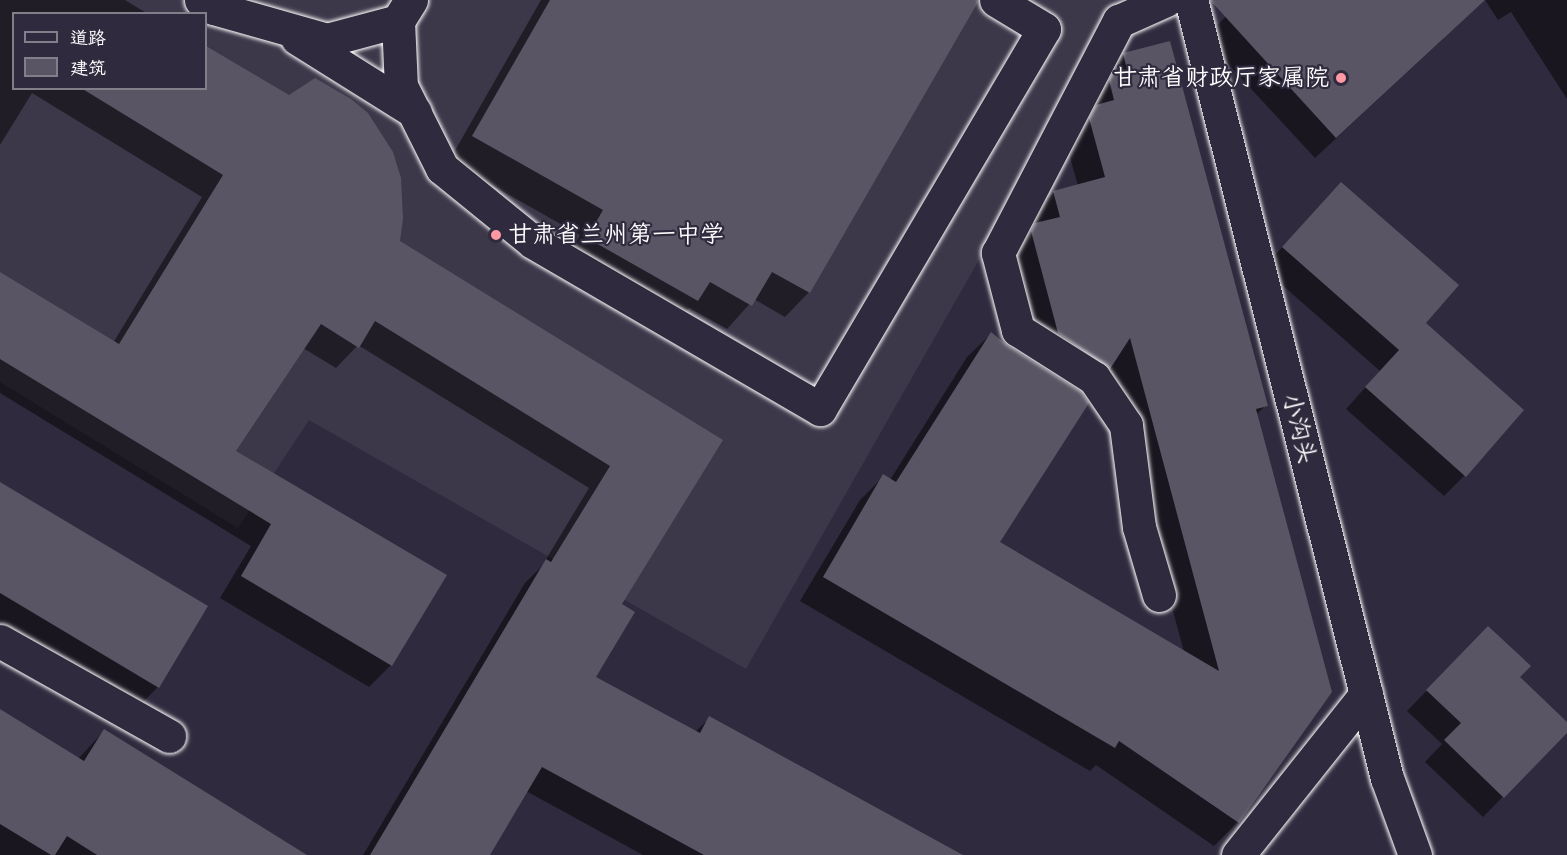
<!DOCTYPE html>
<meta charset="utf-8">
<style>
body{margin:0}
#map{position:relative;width:1567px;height:855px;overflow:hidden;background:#2f2a3d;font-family:Caveat,"LXGW WenKai TC",sans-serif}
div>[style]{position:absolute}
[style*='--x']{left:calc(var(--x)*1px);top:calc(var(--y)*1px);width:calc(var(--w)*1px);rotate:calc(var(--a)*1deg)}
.built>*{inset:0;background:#3c3749}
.shadow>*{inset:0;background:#0007}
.building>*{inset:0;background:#595564}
.roads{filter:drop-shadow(0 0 2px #fff) drop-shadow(0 0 2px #fff)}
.minor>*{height:33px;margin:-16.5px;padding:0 16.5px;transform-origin:16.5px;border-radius:16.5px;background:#2f2a3d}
.dots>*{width:16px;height:16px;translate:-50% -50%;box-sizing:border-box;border:3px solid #2f2a3d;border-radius:50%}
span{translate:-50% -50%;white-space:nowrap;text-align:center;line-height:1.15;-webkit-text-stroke:4.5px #2f2a3d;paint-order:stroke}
.poi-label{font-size:24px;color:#fff}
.right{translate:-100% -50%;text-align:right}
.left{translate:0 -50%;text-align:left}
.street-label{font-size:24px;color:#fff}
.legend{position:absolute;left:12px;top:12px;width:195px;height:78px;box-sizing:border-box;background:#2f2a3d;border:2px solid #827f8b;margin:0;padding:8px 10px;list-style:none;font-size:18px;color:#fff}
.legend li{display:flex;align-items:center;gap:12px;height:30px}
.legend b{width:30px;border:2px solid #827f8b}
</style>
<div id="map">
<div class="built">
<i style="clip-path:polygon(evenodd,0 0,1127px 0,746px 669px,309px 420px,238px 528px,0 382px,0 0,14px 14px,206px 14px,206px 88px,14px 88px,14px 14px)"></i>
</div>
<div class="shadow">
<i style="clip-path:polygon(0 0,125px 0,148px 14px,14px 14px,14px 88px,206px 88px,206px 47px,289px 96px,398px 241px,721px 441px,620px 605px,594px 677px,695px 732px,710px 718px,960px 855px,643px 855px,526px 791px,488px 855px,363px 855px,525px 583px,542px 566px,589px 488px,358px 345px,336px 368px,303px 348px,234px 451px,391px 665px,369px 687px,220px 598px,251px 546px,0 393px,0 274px,113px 343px,202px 197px,32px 93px,0 145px)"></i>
<i style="clip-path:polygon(541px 0,966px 0,974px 5px,809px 292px,785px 317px,754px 299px,727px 329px,689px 308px,673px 324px,564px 263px,580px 235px,449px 161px)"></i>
<i style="clip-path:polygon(1243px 0,1448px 0,1444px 38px,1315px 158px,1204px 38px)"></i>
<i style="clip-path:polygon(1485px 0,1567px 0,1567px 99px,1511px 12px,1498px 20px)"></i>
<i style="clip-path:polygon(1124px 54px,1266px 405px,1256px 415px,1238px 822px,1214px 846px,1096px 765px,1090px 771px,800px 601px,860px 500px,884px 476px,890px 480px,967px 357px,991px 334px,998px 543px,1184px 652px,1108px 369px,1086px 392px,1035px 357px,1011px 249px,1033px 227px,1030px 216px,1054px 192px,1078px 186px,1066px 143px,1073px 131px,1089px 115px,1086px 105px,1100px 78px)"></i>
<i style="clip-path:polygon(1341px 184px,1424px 323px,1464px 476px,1444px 496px,1346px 409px,1380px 371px,1263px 268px)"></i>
<i style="clip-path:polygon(0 484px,158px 687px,134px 711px,0 631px)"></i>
<i style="clip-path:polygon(1468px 648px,1518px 677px,1567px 724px,1567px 731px,1483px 817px,1425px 762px,1442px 744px,1407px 711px)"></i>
<i style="clip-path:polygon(0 711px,78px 759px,104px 731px,302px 855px,0 855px)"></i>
</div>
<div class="building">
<i style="clip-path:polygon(550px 0,977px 0,978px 2px,810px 293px,772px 272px,752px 306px,710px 282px,698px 301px,587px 238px,603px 210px,472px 136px)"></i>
<i style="clip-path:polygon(1210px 0,1485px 0,1336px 138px)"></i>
<i style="clip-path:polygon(1170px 41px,1268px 406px,1256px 409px,1332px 692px,1239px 823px,1119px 741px,1115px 748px,823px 577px,883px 474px,896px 482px,991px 332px,1008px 346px,1081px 392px,1089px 403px,1000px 542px,1219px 671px,1130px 338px,1110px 369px,1058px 333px,1031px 231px,1035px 223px,1060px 217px,1053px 191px,1105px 177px,1089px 118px,1096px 105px,1114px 100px,1109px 80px,1112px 74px,1127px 70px,1123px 53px)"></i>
<i style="clip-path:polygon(206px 46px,289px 95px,315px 78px,351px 99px,368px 113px,393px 152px,401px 178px,403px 219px,400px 241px,723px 440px,622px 604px,635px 612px,596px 677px,700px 733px,709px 716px,963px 855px,704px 855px,542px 767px,490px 855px,370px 855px,546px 559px,551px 562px,610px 466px,375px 321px,359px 348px,321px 324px,236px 451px,447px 575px,392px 666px,241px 576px,271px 524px,0 359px,0 272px,119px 344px,223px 175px,81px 88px,206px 88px)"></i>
<i style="clip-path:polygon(1341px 182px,1459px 285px,1426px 323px,1524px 410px,1466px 477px,1365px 387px,1399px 350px,1282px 247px)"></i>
<i style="clip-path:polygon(0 482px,208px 606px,159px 688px,0 593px)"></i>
<i style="clip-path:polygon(1488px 626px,1531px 666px,1520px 677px,1567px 722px,1567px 733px,1504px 798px,1444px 740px,1461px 723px,1426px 690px)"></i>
<i style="clip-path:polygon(0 709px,84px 761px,104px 729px,307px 855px,97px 855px,67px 836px,55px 855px,51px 855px,0 824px)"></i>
</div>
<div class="roads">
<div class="minor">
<i style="--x:201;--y:0;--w:15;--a:32"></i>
<i style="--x:214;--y:8;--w:117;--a:15.8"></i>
<i style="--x:327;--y:40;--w:73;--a:-15"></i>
<i style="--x:411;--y:0;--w:25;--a:122"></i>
<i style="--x:398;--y:21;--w:65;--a:87.4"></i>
<i style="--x:401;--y:86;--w:92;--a:63.4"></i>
<i style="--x:442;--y:168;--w:117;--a:39.1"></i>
<i style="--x:533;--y:242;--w:332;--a:30.2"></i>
<i style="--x:820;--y:409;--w:441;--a:-59.5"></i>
<i style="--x:1044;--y:29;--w:56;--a:-148.9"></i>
<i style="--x:1191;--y:0;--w:802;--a:75.86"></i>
<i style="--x:1387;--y:778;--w:82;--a:70"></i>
<i style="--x:297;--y:38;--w:139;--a:32.1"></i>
<i style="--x:1159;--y:595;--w:71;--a:-106.4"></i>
<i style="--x:1139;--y:527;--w:103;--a:-97.3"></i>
<i style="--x:1126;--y:425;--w:57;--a:-124.2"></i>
<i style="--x:1094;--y:378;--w:90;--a:-147.7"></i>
<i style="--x:1018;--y:330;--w:80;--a:-104.6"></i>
<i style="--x:998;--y:253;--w:262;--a:-62.5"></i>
<i style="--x:1119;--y:21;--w:51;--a:-24.1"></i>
<i style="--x:0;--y:641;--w:194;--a:29.3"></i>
<i style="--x:1238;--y:855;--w:206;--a:-51.5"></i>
</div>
</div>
<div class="dots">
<i style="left:1341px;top:78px;background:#ff9aa2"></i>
<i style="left:496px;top:235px;background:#ff9aa2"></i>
</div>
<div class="poi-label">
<span class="right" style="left:1329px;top:78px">甘肃省财政厅家属院</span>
<span class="left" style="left:508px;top:235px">甘肃省兰州第一中学</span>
</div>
<div class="street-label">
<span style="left:1299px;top:429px;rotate:76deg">小沟头</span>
</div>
<ul class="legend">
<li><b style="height:8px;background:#2f2a3d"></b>道路</li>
<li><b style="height:16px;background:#595564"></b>建筑</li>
</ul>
</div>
